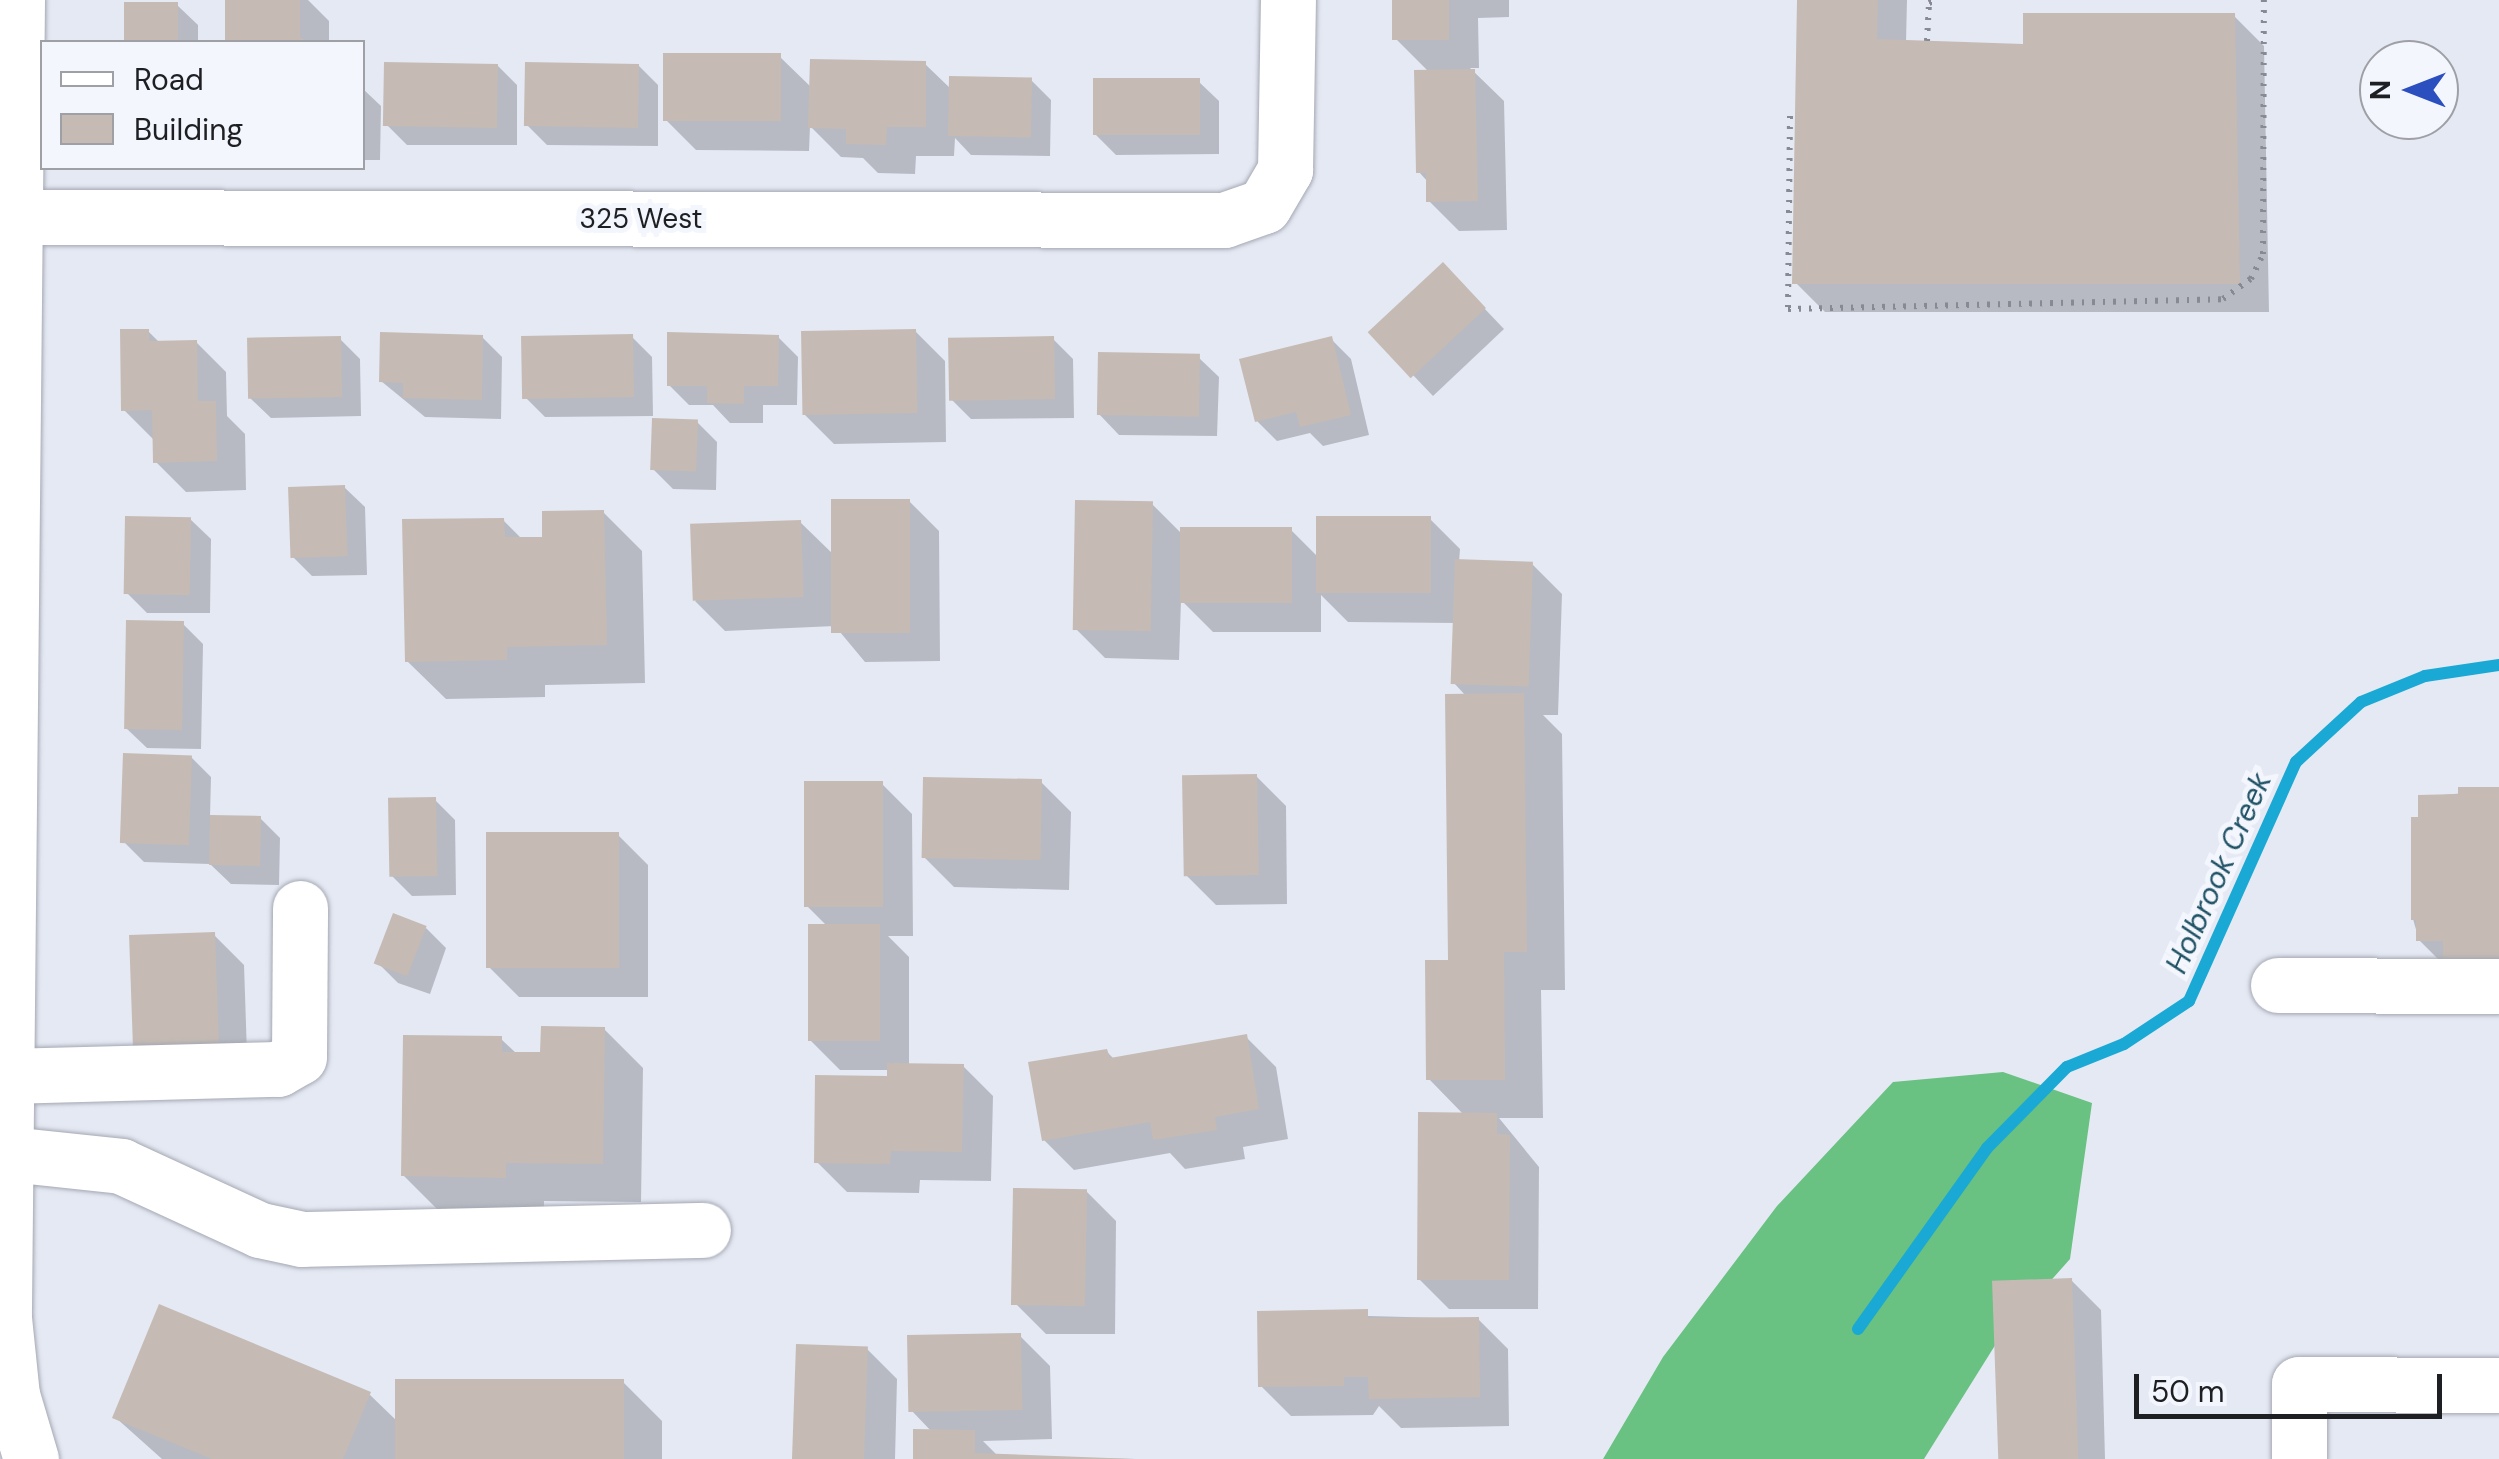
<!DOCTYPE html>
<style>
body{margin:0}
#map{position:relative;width:2499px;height:1459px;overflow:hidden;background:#e5e9f4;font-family:"DM Sans",sans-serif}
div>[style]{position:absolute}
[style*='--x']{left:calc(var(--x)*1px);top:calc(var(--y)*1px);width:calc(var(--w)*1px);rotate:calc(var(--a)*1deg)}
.forest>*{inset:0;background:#69c182}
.shadow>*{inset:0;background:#0003}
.stream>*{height:12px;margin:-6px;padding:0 6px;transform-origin:6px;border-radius:6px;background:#1aa9d4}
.building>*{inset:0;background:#c5bbb4;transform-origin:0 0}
.path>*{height:6px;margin-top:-3px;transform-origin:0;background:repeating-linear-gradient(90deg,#878a92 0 2.5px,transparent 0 10.5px)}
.roads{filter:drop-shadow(0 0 2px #a4a8b2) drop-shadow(0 0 2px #a4a8b2)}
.minor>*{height:55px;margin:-27.5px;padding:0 27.5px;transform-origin:27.5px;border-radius:27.5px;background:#fff}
span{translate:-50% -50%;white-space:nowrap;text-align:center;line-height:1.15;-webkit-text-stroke:10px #f4f6fd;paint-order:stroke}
.street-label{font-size:28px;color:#1d1f23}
.water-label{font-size:30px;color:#1f5265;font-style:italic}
.legend{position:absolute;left:40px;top:40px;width:325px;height:130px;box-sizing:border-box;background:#f4f6fd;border:2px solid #9ea0a6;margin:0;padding:12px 18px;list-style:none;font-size:30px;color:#1d1f23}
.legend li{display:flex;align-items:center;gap:20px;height:50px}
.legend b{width:50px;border:2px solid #9ea0a6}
.north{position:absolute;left:2359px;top:40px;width:100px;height:100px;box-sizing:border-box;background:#f4f6fd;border:2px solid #9ea0a6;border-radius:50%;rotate:270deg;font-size:28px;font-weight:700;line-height:40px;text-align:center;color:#1d1f23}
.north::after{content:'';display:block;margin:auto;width:35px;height:45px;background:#2c4fbf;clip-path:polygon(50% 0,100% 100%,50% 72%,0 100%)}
.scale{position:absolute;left:2134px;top:1374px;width:308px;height:45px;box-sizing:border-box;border:5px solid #1d1f23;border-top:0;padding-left:12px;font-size:30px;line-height:35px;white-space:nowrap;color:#1d1f23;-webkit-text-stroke:8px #f4f6fd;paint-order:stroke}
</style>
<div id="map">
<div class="forest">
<i style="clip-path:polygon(2003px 1072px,2092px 1103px,2070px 1259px,1999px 1339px,1924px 1459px,1603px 1459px,1663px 1357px,1777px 1206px,1893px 1082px)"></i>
</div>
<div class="shadow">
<i style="clip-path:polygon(228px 0,308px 0,329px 21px,329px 42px,228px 42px)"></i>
<i style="clip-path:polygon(1395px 0,1509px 0,1509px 17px,1478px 18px,1479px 68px,1470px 68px,1504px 101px,1507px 230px,1459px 231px,1429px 201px,1428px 182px,1419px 172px,1429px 72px,1396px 39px)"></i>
<i style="clip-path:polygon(1799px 0,1907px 0,1906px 43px,2025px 47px,2234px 16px,2264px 46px,2269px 312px,1825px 312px,1795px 282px)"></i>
<i style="clip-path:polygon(126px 5px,177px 5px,198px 25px,198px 42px,126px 42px)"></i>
<i style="clip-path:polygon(780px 57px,812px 88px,925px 64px,952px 90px,1031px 80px,1051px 100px,1050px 156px,971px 155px,955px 138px,954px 156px,916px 156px,915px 174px,878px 173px,863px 158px,841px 157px,810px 126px,809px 151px,696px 150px,666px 120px)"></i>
<i style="clip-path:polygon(497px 65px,517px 85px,517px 145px,407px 145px,387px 125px)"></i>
<i style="clip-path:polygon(638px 65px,658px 85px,658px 146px,547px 145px,527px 125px)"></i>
<i style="clip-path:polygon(1198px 81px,1219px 101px,1219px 154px,1116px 155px,1096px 135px)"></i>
<i style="clip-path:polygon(362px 88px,381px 106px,380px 160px,362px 160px)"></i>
<i style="clip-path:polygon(1463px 286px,1504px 329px,1433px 396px,1373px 333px)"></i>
<i style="clip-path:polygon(148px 331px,160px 343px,196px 342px,226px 372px,227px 416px,245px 434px,246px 490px,186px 492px,156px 462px,154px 440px,124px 410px)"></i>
<i style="clip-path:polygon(915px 331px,945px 361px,946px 442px,834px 444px,804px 414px)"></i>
<i style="clip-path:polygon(482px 337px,502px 357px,501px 419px,425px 417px,381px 381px)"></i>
<i style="clip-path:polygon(632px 337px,652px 357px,653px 416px,545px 417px,525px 397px)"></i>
<i style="clip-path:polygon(778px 337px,798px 357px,797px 405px,763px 405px,763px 423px,730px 423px,713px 405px,689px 405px,669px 385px)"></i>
<i style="clip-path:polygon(340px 339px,360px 359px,361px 416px,271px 418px,250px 398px)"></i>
<i style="clip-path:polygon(1053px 339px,1073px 359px,1074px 418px,971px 419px,951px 399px)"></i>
<i style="clip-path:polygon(1331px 339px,1351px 359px,1369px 435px,1323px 446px,1310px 433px,1277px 441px,1257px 421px)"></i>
<i style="clip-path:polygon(1198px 357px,1219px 377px,1217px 436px,1119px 435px,1099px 414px)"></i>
<i style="clip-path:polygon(697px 422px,717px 442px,716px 490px,673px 489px,653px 469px)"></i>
<i style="clip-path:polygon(344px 487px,365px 507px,367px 575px,312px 576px,292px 556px)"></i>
<i style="clip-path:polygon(909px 501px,939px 531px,940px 661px,865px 662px,835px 626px,725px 631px,695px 601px,800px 522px,835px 556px)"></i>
<i style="clip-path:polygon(1152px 504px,1182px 534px,1290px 529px,1318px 557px,1430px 519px,1460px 549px,1459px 562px,1532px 564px,1562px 594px,1558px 715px,1543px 715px,1562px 734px,1565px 990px,1541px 990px,1543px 1118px,1499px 1118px,1539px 1167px,1538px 1309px,1449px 1309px,1419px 1279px,1464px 1115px,1429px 1079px,1451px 962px,1466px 696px,1454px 683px,1456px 623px,1348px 622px,1321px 595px,1321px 632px,1213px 632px,1181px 600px,1179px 660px,1105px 658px,1075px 628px)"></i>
<i style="clip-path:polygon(603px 512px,642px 551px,645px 683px,545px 685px,545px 697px,446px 699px,407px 661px,503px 520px,523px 540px,545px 539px)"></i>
<i style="clip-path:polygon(190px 519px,211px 539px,210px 613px,147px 613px,127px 593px)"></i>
<i style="clip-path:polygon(183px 624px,203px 644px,201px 749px,147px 748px,126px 728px)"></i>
<i style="clip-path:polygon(191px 757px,211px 777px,210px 817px,260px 818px,280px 838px,279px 885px,231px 884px,210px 864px,144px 862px,124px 842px)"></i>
<i style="clip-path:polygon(1256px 776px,1286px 806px,1287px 904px,1216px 905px,1186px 875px)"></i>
<i style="clip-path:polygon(1041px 782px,1071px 812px,1069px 890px,954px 887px,924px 857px)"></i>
<i style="clip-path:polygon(882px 784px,912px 814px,913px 936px,888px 936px,909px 957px,909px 1066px,963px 1066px,993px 1096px,991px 1181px,920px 1180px,919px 1193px,847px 1192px,817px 1162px,889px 1079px,889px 1070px,840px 1070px,810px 1040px,828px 927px,808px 907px)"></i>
<i style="clip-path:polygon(2499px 790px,2458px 979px,2419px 940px,2413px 919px,2420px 797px)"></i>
<i style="clip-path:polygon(435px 800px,455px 820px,456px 895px,412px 896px,392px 876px)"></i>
<i style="clip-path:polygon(618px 835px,648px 865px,648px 997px,519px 997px,489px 967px)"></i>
<i style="clip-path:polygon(426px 928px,446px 948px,430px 994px,398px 983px,378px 963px)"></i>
<i style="clip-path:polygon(214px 935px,244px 965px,248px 1084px,166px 1087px)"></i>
<i style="clip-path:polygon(604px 1029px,643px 1068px,641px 1202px,544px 1201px,544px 1216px,442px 1214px,403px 1175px,501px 1039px,517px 1054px,543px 1055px)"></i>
<i style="clip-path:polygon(1246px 1037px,1276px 1067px,1288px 1139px,1243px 1147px,1245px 1159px,1185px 1169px,1170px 1153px,1074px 1170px,1044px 1140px,1107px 1052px,1115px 1060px)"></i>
<i style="clip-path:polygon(1086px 1191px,1116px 1221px,1115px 1334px,1046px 1334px,1016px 1304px)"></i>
<i style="clip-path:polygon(2071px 1280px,2101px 1310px,2105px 1459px,1999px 1459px)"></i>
<i style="clip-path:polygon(1259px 1313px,1478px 1319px,1508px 1349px,1509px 1426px,1401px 1428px,1379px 1406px,1373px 1415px,1291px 1416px,1261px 1386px)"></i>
<i style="clip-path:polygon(1020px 1336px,1050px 1366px,1052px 1439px,983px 1441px,998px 1456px,1136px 1459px,915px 1459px,932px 1432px,912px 1411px)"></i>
<i style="clip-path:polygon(867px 1349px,897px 1379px,895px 1459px,794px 1459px)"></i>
<i style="clip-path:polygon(623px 1382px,662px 1421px,662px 1459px,162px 1459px,115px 1417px,369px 1394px,398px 1422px)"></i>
</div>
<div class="stream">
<i style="--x:1858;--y:1329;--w:222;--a:-54.5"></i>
<i style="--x:1987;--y:1148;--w:114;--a:-45.4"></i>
<i style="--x:2067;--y:1067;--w:61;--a:-22"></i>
<i style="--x:2124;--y:1044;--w:78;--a:-33.5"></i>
<i style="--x:2189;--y:1001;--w:262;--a:-65.9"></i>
<i style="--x:2296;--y:762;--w:88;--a:-42.7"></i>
<i style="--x:2361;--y:702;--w:69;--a:-22.1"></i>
<i style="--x:2425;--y:676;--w:75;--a:-8.5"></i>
</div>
<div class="building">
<i style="clip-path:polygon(225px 0,300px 0,300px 38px,311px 42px,225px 42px)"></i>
<i style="left:1392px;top:0;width:57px;height:40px"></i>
<i style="clip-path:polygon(1797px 0,1878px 0,1877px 39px,2023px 44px,2023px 13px,2235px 13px,2240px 284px,1792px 284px)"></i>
<i style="left:178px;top:2px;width:40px;height:54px;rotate:90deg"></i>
<i style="left:663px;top:53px;width:118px;height:68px"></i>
<i style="clip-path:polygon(810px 59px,926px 61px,926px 127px,887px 127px,886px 145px,846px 144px,846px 129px,808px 128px)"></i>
<i style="left:384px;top:62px;width:114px;height:64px;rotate:1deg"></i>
<i style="left:525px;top:62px;width:114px;height:64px;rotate:1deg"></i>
<i style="clip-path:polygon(1475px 69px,1478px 201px,1426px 202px,1426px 173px,1416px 173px,1414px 70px)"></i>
<i style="left:949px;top:76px;width:83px;height:60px;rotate:1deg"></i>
<i style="left:1200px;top:78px;width:57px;height:107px;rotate:90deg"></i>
<i style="left:1443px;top:262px;width:63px;height:103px;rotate:47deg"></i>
<i style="clip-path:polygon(120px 329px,149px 329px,149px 341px,197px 340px,198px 401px,216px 401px,217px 461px,153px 463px,152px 410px,121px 411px)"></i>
<i style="left:916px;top:329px;width:84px;height:115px;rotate:89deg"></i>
<i style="clip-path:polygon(380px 332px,483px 335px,482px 400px,403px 398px,403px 383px,379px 382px)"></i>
<i style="clip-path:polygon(667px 332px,779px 335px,778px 386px,744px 386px,744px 404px,707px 403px,707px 386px,667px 386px)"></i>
<i style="left:633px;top:334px;width:63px;height:112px;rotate:89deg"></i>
<i style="left:341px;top:336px;width:61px;height:94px;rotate:89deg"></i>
<i style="left:1054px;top:336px;width:63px;height:106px;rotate:89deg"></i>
<i style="clip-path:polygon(1332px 336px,1351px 415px,1300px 427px,1296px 412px,1255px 422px,1239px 359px)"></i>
<i style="left:1098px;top:352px;width:102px;height:63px;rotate:1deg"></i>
<i style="left:652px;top:418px;width:46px;height:52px;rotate:2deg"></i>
<i style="left:345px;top:485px;width:71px;height:57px;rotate:88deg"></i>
<i style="left:831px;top:499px;width:79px;height:134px"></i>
<i style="left:1075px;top:500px;width:78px;height:130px;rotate:1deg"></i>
<i style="clip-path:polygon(604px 510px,607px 645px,507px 647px,507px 660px,405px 662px,402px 519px,504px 518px,505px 537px,542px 537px,542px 511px)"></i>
<i style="left:125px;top:516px;width:66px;height:78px;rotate:1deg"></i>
<i style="left:1316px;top:516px;width:115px;height:77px"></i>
<i style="left:801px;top:520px;width:77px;height:111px;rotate:88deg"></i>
<i style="left:1180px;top:527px;width:112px;height:76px"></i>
<i style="left:1455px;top:559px;width:78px;height:125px;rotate:2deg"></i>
<i style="left:126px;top:620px;width:58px;height:109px;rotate:1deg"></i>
<i style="clip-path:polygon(1524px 693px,1527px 952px,1504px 952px,1505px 1080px,1426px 1080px,1425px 960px,1448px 960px,1445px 694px)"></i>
<i style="left:123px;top:753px;width:69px;height:90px;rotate:2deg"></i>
<i style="left:1257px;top:774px;width:101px;height:75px;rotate:89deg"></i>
<i style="left:923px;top:777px;width:119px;height:81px;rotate:1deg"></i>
<i style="left:883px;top:781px;width:126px;height:79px;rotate:90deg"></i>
<i style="clip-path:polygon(2458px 787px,2499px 787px,2499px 963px,2443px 963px,2443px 941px,2416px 941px,2416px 920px,2411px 920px,2411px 817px,2418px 817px,2418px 795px,2458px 794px)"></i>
<i style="left:436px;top:797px;width:79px;height:48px;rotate:89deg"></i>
<i style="left:210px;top:815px;width:51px;height:50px;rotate:1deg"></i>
<i style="left:486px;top:832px;width:133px;height:136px"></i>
<i style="left:393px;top:913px;width:36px;height:54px;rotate:21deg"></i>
<i style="left:808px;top:924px;width:72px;height:117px"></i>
<i style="left:215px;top:932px;width:123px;height:86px;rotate:88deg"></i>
<i style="clip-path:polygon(541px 1026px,605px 1027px,603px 1164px,506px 1163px,506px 1178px,401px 1176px,403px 1035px,502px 1036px,502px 1052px,540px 1052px)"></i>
<i style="clip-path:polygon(1247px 1034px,1259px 1109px,1215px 1117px,1217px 1130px,1153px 1140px,1150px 1122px,1042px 1141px,1028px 1062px,1107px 1049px,1110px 1058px)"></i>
<i style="clip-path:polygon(887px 1063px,964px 1064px,962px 1152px,891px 1151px,890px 1164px,814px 1163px,815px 1075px,887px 1076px)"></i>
<i style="clip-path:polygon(1418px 1112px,1497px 1113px,1497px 1134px,1510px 1135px,1509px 1280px,1417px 1280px)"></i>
<i style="left:1013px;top:1188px;width:74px;height:117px;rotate:1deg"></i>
<i style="left:2072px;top:1278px;width:181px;height:80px;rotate:88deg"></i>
<i style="clip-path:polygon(159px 1304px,371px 1392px,343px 1459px,212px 1459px,112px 1418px)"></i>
<i style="clip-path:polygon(1368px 1309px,1368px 1318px,1479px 1317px,1480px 1397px,1369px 1399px,1368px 1377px,1344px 1377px,1344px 1386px,1258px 1387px,1257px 1311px)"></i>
<i style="left:1021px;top:1333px;width:77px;height:114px;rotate:89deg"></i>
<i style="left:796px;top:1344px;width:72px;height:115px;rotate:2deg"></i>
<i style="left:395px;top:1379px;width:229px;height:80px"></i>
<i style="clip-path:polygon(913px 1429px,975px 1430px,975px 1453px,1135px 1459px,913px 1459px)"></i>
</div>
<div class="path">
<i style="--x:1927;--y:41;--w:38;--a:-87"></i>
<i style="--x:1929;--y:3;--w:8;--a:-23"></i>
<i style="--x:1790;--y:116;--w:193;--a:90.6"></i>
<i style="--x:1788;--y:309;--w:435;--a:-1.3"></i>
<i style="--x:2223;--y:299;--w:34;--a:-36"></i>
<i style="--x:2251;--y:279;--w:28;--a:-64"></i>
<i style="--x:2263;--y:254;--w:254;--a:-89.8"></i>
</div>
<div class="roads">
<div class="minor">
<i style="--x:17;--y:0;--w:1318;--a:90.57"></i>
<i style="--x:4;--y:1318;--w:77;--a:84.1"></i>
<i style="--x:12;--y:1395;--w:67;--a:73.5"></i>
<i style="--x:15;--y:217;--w:1209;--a:0.14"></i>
<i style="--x:1224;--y:220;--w:42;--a:-19.3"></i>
<i style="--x:1264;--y:206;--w:42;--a:-59.7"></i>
<i style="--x:1285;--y:170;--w:170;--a:-89"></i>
<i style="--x:2278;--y:985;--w:221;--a:0.3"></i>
<i style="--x:6;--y:1076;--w:272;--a:-1.5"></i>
<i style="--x:278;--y:1069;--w:24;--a:-30"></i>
<i style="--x:299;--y:1057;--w:149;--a:-89.6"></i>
<i style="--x:0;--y:1153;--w:122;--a:6.1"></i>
<i style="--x:121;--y:1166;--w:153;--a:24.7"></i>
<i style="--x:260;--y:1230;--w:43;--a:12.1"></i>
<i style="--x:302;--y:1239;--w:401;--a:-1.3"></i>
<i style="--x:2299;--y:1459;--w:75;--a:-90"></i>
<i style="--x:2299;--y:1384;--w:200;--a:0.3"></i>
</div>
</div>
<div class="street-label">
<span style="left:641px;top:219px">325 West</span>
</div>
<div class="water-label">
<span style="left:2219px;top:873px;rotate:-66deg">Holbrook Creek</span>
</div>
<ul class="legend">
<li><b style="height:12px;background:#fff"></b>Road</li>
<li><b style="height:28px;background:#c5bbb4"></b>Building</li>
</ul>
<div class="north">N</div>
<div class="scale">50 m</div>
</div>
